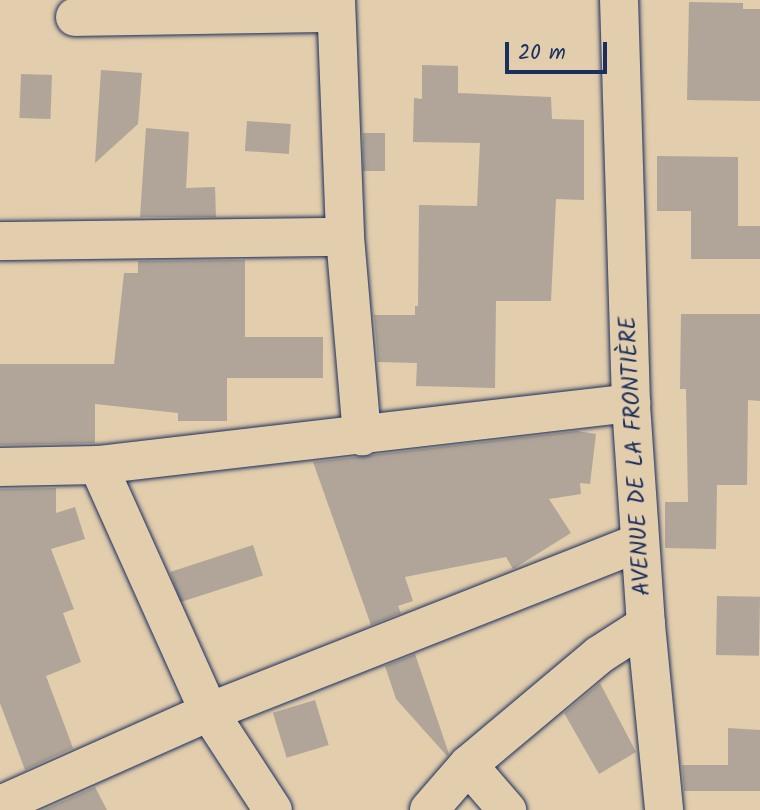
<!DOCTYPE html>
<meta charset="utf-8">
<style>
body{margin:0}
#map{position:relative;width:760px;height:810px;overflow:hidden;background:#e2cdac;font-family:Kalam,sans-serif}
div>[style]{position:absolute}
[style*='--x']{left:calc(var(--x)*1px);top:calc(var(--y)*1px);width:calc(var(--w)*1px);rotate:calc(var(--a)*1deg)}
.building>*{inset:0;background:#b0a598;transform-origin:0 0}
.roads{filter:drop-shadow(0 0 2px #1b2f5e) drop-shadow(0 0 2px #1b2f5e)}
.minor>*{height:38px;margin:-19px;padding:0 19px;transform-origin:19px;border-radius:19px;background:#e2cdac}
span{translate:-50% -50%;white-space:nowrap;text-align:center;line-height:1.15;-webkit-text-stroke:5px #e2cdac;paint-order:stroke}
.street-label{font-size:23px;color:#1b2f5e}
.scale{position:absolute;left:505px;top:42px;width:102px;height:32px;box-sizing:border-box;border:4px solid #1b2f5e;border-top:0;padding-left:9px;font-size:21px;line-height:24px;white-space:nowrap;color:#1b2f5e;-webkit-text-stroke:5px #e2cdac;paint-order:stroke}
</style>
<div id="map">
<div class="building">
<i style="clip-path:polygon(689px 2px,743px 3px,743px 9px,760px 9px,760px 101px,687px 100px)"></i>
<i style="clip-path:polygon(422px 65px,458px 66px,458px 93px,551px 97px,552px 119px,584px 120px,584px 200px,556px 199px,551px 301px,496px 301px,495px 388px,416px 386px,417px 363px,378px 362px,374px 315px,415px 315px,415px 306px,418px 306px,419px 205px,477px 206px,480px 143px,413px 142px,414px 98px,422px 99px)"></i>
<i style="clip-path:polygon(101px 70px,142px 73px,138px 124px,95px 163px)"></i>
<i style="left:21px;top:74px;width:31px;height:44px;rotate:2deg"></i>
<i style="left:247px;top:121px;width:44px;height:30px;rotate:4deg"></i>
<i style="clip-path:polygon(146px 128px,189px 132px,186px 188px,215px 187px,216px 217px,140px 217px)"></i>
<i style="left:363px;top:133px;width:22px;height:38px"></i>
<i style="clip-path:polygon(657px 156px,738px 157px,738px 226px,760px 226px,760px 259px,691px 259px,691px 211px,657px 211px)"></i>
<i style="clip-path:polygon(245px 260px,245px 337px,323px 337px,323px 378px,227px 378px,227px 421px,178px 421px,178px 413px,95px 404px,95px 443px,0 445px,0 364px,114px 364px,124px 273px,138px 273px,138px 261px)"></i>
<i style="clip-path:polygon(681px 314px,760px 314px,760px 401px,748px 400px,747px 485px,717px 485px,716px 549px,665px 548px,665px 502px,688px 502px,686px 389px,680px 389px)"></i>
<i style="clip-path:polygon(577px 431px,596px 434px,590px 484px,580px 483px,581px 494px,549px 499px,571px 533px,513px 569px,506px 557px,405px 577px,413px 601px,398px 606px,401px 613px,371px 625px,313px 462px)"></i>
<i style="clip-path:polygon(56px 488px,56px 513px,75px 507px,85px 539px,51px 549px,74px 609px,63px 613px,81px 662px,46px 676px,73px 748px,25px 770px,0 703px,0 489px)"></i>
<i style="left:253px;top:545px;width:32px;height:87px;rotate:72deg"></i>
<i style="left:717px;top:596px;width:43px;height:59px;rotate:1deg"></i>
<i style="clip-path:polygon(415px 654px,449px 754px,447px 756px,396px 699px,385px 666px)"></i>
<i style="clip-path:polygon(600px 683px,636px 752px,599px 774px,564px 713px)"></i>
<i style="left:315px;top:700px;width:47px;height:44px;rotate:73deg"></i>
<i style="clip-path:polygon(728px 728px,760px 730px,760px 791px,684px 791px,682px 765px,728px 765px)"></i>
<i style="clip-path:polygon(95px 787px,107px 810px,43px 810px)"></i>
</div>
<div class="roads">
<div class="minor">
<i style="--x:336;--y:0;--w:237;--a:87.8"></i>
<i style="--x:345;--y:237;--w:200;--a:85.1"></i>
<i style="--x:75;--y:17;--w:260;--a:-0.9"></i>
<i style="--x:0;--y:241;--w:345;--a:-0.7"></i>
<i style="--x:98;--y:465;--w:271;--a:65.8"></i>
<i style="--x:209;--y:712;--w:117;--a:56.9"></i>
<i style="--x:0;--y:467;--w:98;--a:-1.2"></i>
<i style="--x:98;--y:465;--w:537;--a:-6.63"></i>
<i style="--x:646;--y:625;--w:186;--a:84.4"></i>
<i style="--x:468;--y:765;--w:60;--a:49.1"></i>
<i style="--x:0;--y:805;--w:229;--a:-24"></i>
<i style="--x:209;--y:712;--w:463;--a:-21.5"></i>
<i style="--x:429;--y:810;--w:60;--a:-49.1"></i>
<i style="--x:468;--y:765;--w:171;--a:-40"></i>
<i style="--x:599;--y:655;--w:56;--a:-32.6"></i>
<i style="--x:646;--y:625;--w:223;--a:-93.9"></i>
<i style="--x:631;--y:403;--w:403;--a:-91.7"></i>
</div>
</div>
<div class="street-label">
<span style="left:636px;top:456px;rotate:-93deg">AVENUE DE LA FRONTIÈRE</span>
</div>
<div class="scale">20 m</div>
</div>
